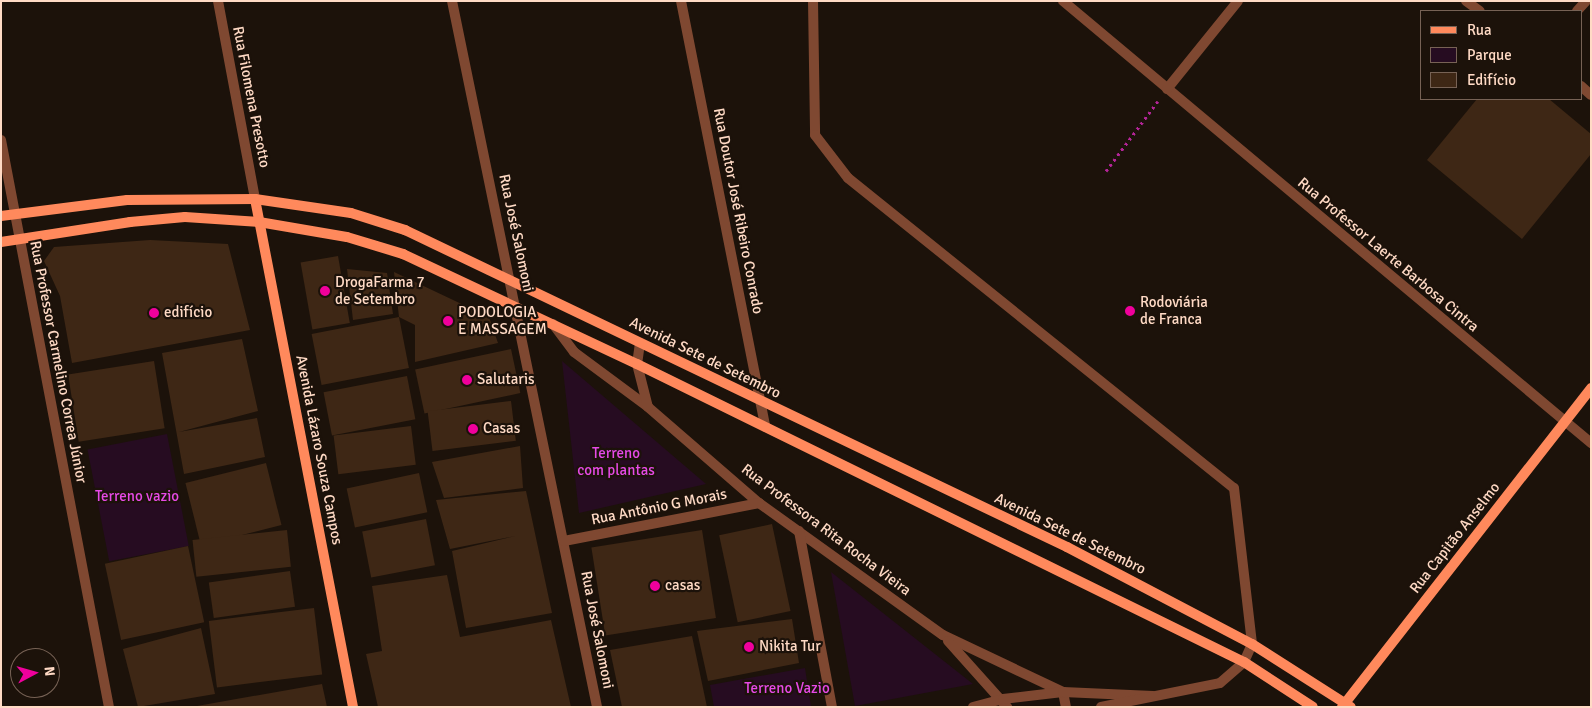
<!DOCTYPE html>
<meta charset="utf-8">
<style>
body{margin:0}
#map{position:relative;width:1592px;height:708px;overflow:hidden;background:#1c120a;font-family:Signika,sans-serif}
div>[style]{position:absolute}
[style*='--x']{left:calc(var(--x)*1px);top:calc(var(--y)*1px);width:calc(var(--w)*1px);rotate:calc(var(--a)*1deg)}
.green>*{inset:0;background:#260c21;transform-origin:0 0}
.building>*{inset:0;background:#3e2715;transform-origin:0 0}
.path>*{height:3px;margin-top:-1.5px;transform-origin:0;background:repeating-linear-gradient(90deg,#b42498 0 2.5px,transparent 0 6.5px)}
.lane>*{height:10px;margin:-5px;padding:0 5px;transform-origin:5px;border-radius:5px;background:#7f4831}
.street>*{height:10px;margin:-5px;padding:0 5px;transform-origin:5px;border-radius:5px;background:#7f4831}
.secondary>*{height:10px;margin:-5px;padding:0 5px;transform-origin:5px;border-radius:5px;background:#ff895c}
.dots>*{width:14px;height:14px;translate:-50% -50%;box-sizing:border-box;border:2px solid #1c120a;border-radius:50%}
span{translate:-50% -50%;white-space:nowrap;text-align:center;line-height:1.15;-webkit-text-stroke:4.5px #1c120a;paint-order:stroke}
.street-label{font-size:15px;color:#ffdac5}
.poi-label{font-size:15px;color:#ffdac5}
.left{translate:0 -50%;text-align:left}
.park-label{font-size:15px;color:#e64ae6}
.frame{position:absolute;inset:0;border:2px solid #ffdac5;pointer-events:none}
.legend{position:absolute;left:1420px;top:10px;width:162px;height:90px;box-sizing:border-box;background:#1c120a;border:1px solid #776255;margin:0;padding:6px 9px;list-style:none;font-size:15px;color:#ffdac5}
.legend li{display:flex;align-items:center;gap:10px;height:25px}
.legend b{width:25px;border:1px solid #776255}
.north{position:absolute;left:10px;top:648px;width:50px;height:50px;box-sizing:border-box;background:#1c120a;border:1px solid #776255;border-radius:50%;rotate:84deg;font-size:14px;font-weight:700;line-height:20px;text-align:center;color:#ffdac5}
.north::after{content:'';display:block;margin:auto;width:18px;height:22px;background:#f0009c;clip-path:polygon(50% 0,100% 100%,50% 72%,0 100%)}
</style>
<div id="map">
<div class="green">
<i style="clip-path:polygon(562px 361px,706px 484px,579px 513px)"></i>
<i style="left:167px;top:434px;width:114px;height:81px;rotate:79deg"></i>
<i style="clip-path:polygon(831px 572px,973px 684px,855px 706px)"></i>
<i style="clip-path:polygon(805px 668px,811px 707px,714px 707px,710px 685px)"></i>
</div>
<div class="building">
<i style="clip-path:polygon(1477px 99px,1549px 99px,1591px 134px,1591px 154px,1522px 239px,1427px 160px)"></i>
<i style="clip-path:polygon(150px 240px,228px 244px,250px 330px,72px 363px,60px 296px,44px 261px,54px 247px)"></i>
<i style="left:338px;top:256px;width:68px;height:38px;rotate:80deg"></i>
<i style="clip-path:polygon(347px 269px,387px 273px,393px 314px,353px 320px)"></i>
<i style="clip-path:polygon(394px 272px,489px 317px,498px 343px,415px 362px,415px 325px,399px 317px)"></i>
<i style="left:399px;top:317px;width:52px;height:89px;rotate:79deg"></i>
<i style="clip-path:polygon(242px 339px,258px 411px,179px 432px,257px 418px,265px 457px,184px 474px,162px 353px)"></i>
<i style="left:511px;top:349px;width:45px;height:98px;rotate:78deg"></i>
<i style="left:154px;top:361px;width:68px;height:87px;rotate:81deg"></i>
<i style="left:407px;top:376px;width:44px;height:85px;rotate:79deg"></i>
<i style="left:511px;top:401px;width:40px;height:84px;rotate:83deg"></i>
<i style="left:411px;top:426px;width:39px;height:78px;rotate:83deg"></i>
<i style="clip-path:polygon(520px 446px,523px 488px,444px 498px,432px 462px)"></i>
<i style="left:266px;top:463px;width:64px;height:83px;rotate:76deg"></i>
<i style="left:419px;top:473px;width:40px;height:74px;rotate:78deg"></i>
<i style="clip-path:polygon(526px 491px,552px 613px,466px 628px,452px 551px,515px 536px,450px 549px,436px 500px)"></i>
<i style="left:426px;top:519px;width:47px;height:65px;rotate:79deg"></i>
<i style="left:772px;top:524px;width:89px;height:54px;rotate:78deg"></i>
<i style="left:287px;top:530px;width:37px;height:95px;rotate:84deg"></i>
<i style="left:702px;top:530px;width:89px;height:112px;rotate:81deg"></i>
<i style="left:188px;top:546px;width:78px;height:85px;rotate:78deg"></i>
<i style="left:290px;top:571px;width:36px;height:82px;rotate:82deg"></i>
<i style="clip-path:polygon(447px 575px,460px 637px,551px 620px,571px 707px,378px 707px,366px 654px,382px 651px,372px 586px)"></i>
<i style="left:314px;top:608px;width:67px;height:106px;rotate:83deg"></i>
<i style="clip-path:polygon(792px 619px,799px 663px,708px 681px,697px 631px)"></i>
<i style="clip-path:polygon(201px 628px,215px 694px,138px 707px,123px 649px)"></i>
<i style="clip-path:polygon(692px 636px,707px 707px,622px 707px,610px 650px)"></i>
<i style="clip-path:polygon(322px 684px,327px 707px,197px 707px,197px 706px)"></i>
</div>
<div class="path">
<i style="--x:1106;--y:171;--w:87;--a:-53.4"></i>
</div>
<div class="lane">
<i style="--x:813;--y:1;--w:134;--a:89.1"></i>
<i style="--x:815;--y:135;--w:54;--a:52.5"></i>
<i style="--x:848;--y:178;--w:495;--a:38.8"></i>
<i style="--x:1234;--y:488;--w:157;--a:83.4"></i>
</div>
<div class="street">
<i style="--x:218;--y:1;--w:201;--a:79.4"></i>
<i style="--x:452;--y:1;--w:721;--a:78.39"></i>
<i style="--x:681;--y:1;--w:434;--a:78.8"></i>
<i style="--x:1063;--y:1;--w:689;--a:39.93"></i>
<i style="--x:1466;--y:1;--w:17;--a:36"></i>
<i style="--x:1577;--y:11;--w:13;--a:-48"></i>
<i style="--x:1581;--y:86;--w:13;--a:42"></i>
<i style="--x:1167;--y:89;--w:113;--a:-51.1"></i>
<i style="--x:1;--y:140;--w:577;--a:79.22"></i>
<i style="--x:553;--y:324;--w:35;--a:53"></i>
<i style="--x:574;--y:352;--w:92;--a:36.6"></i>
<i style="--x:648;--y:407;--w:147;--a:40.9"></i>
<i style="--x:759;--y:503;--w:226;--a:35.7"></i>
<i style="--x:943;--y:635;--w:133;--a:25.4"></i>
<i style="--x:1063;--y:692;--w:15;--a:79"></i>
<i style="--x:640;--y:343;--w:21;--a:98"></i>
<i style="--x:637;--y:364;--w:44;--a:75.7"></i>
<i style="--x:799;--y:531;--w:179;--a:79.4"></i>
<i style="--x:564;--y:541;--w:199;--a:-11"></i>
<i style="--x:948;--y:641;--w:89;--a:48.2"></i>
<i style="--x:973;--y:707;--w:31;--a:-15"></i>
<i style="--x:1003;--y:699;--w:60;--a:-6.7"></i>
<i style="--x:1063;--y:692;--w:90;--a:2.5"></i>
<i style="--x:1101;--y:707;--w:121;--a:-11.4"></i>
<i style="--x:1220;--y:683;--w:32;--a:-41"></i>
<i style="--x:1244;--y:662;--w:20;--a:-66"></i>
</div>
<div class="secondary">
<i style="--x:255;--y:199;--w:517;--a:79.08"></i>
<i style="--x:1;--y:216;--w:127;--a:-7.2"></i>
<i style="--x:127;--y:200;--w:128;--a:-0.4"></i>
<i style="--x:255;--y:199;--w:97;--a:8.3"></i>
<i style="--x:351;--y:213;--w:57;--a:17.5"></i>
<i style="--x:405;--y:230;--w:734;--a:25.59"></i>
<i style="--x:1067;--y:547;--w:209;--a:27.7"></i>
<i style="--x:1252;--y:644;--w:117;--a:32.5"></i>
<i style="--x:1;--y:242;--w:131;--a:-8.8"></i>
<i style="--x:130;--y:222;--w:55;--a:-5.2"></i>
<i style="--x:185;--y:217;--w:74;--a:3.9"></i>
<i style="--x:259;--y:222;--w:89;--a:9.7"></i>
<i style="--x:347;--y:237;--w:59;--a:16.9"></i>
<i style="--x:403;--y:254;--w:259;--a:25.2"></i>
<i style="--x:637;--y:364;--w:676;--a:26.15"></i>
<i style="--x:1244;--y:662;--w:82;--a:33.1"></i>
<i style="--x:1342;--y:707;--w:405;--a:-52"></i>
</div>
<div class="dots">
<i style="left:325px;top:291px;background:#f0009c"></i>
<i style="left:1130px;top:311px;background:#f0009c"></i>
<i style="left:154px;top:313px;background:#f0009c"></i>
<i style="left:448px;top:321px;background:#f0009c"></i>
<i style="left:467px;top:380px;background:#f0009c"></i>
<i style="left:473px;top:429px;background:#f0009c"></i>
<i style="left:655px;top:586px;background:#f0009c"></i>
<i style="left:749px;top:647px;background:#f0009c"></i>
</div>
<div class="street-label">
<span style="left:251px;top:97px;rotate:79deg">Rua Filomena Presotto</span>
<span style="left:738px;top:211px;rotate:79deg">Rua Doutor José Ribeiro Conrado</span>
<span style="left:516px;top:233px;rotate:78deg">Rua José Salomoni</span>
<span style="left:1388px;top:255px;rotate:40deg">Rua Professor Laerte Barbosa Cintra</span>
<span style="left:705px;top:358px;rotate:26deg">Avenida Sete de Setembro</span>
<span style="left:58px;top:362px;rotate:79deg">Rua Professor Carmelino Correa Júnior</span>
<span style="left:319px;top:450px;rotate:79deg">Avenida Lázaro Souza Campos</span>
<span style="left:659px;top:507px;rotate:-11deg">Rua Antônio G Morais</span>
<span style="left:826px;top:530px;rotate:37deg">Rua Professora Rita Rocha Vieira</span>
<span style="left:1070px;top:534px;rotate:26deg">Avenida Sete de Setembro</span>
<span style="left:1455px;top:538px;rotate:-52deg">Rua Capitão Anselmo</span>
<span style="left:597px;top:630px;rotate:79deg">Rua José Salomoni</span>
</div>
<div class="poi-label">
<span class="left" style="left:335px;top:291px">DrogaFarma 7<br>de Setembro</span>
<span class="left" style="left:1140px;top:311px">Rodoviária<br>de Franca</span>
<span class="left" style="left:458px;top:321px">PODOLOGIA<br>E MASSAGEM</span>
<span class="left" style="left:164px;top:313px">edifício</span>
<span class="left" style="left:477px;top:380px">Salutaris</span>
<span class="left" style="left:483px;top:429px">Casas</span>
<span class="left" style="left:665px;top:586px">casas</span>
<span class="left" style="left:759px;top:647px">Nikita Tur</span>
</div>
<div class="park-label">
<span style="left:616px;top:462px">Terreno<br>com plantas</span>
<span style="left:137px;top:497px">Terreno vazio</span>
<span style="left:787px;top:689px">Terreno Vazio</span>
</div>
<div class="frame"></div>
<ul class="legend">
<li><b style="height:6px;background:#ff895c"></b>Rua</li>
<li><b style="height:14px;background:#260c21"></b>Parque</li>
<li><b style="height:14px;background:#3e2715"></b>Edifício</li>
</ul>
<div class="north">N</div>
</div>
